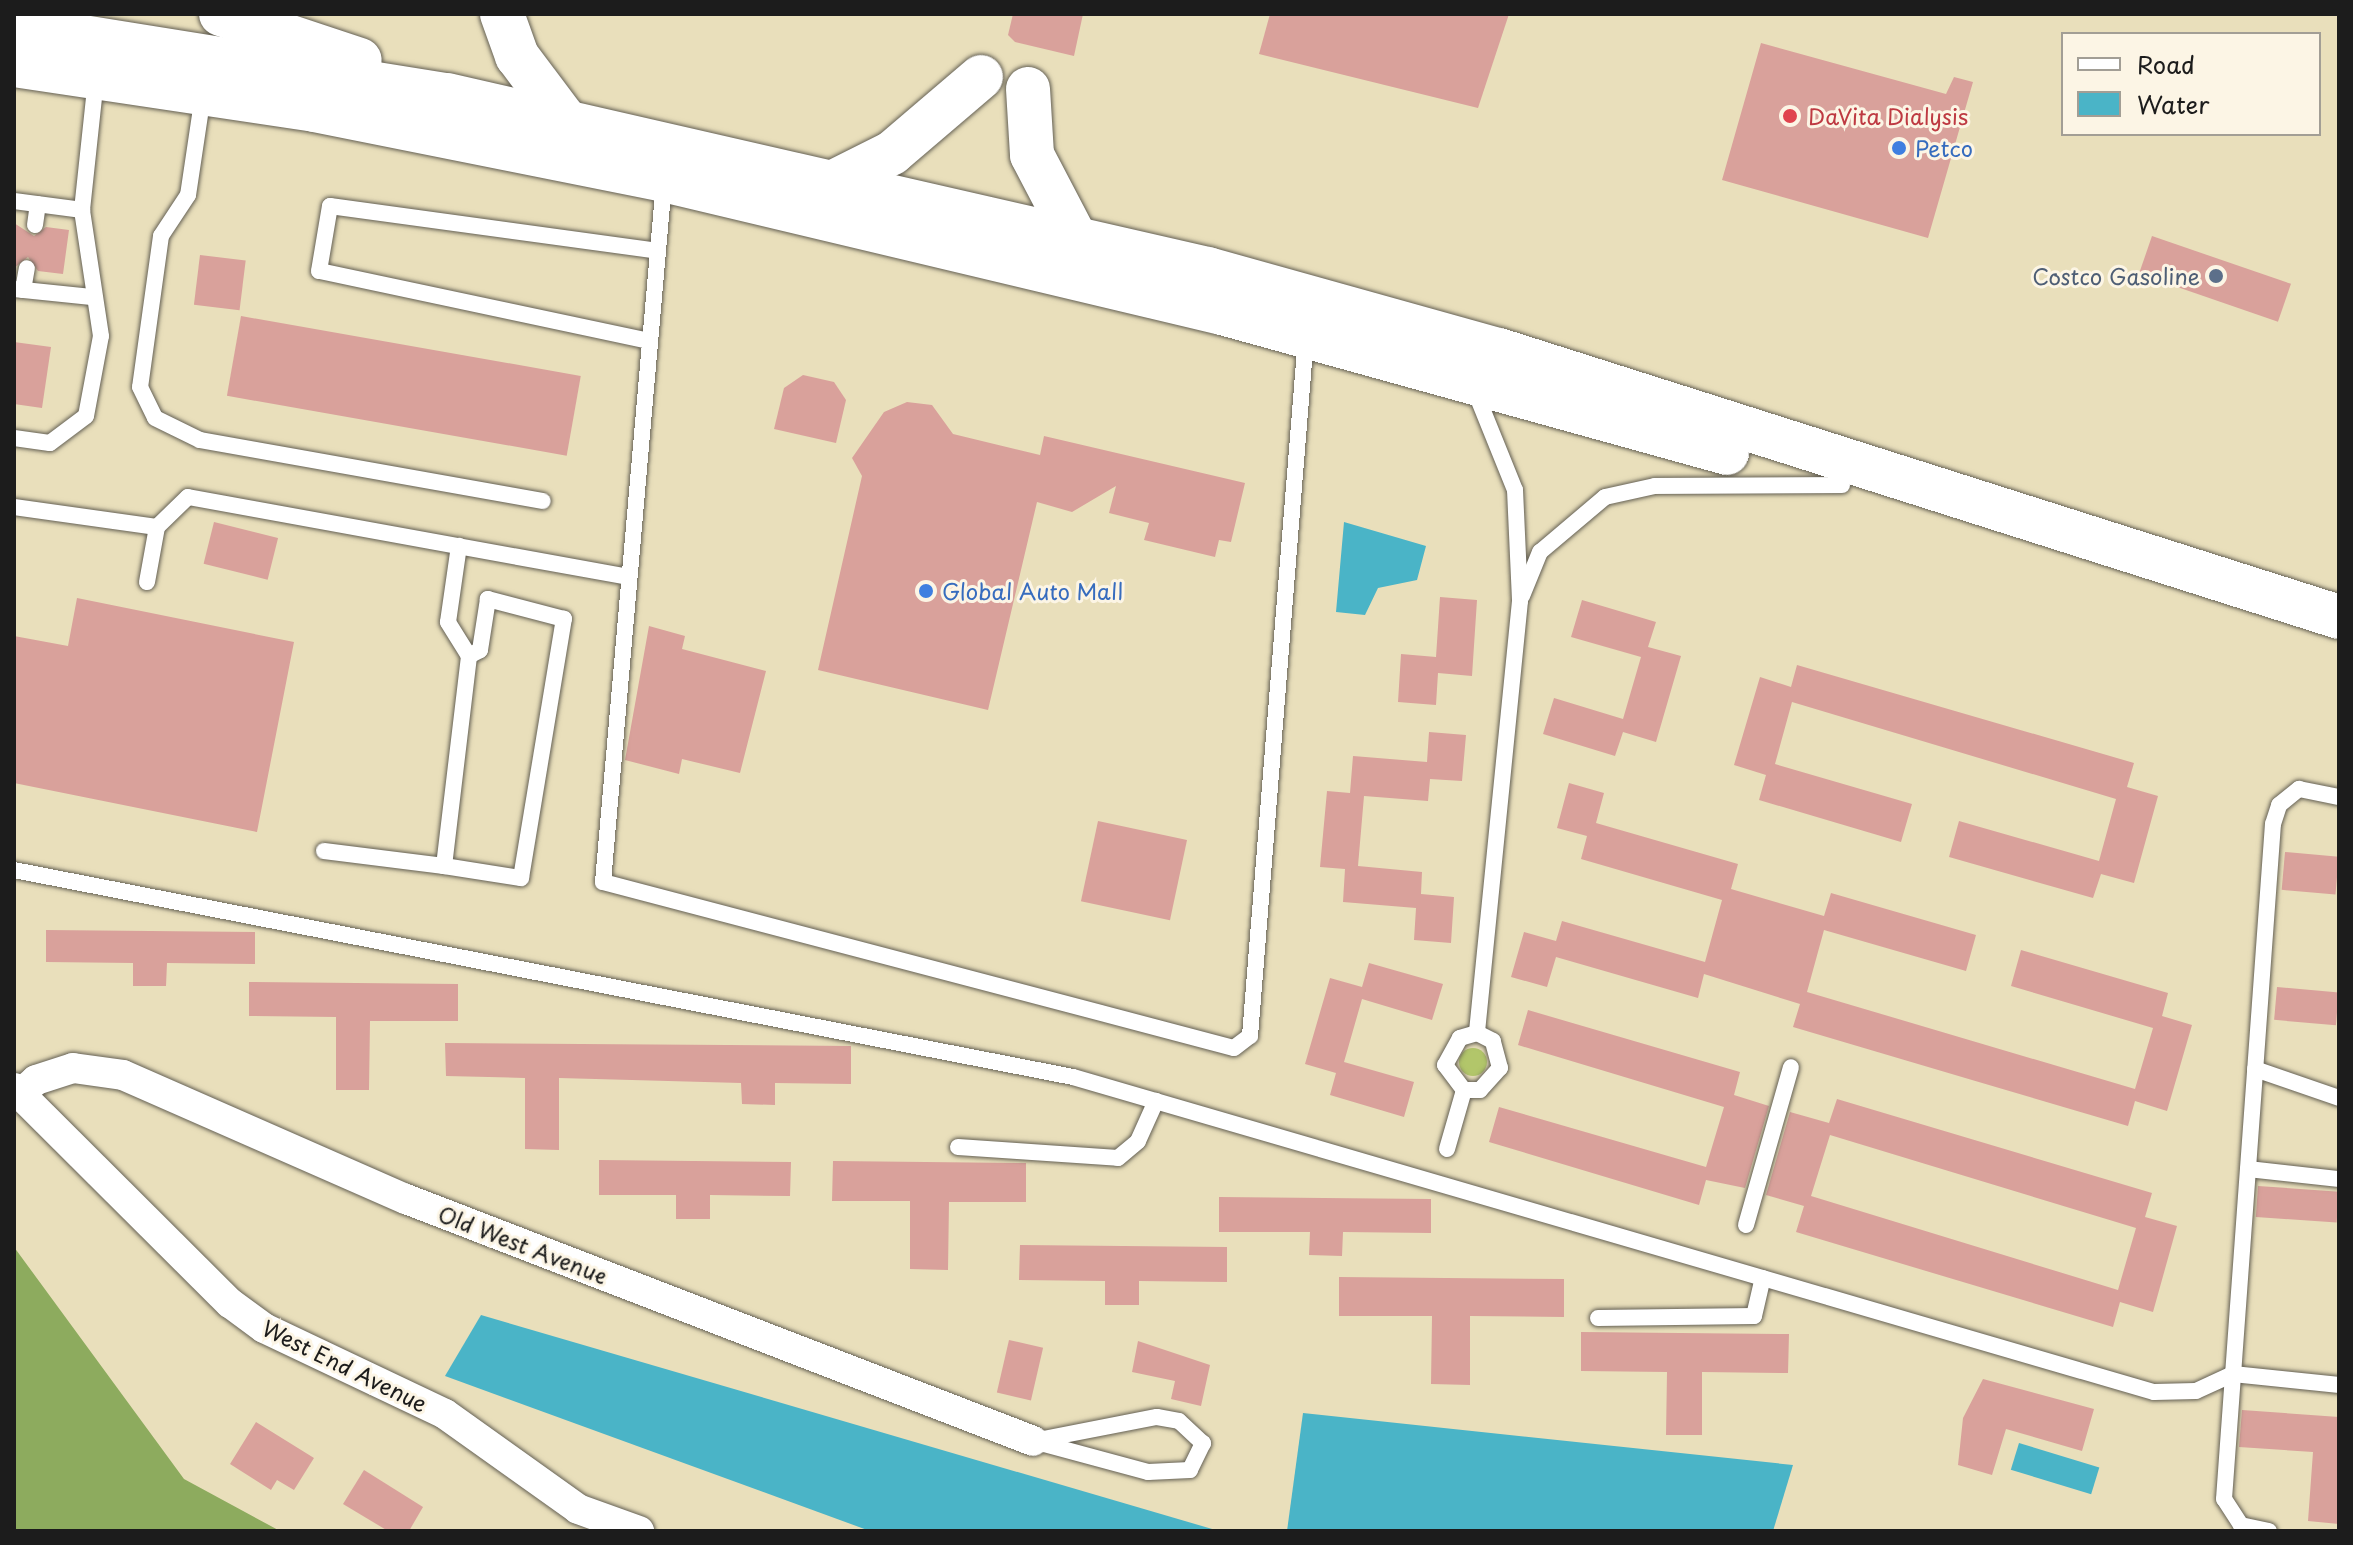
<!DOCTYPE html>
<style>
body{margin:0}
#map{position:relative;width:2353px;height:1545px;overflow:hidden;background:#e9dfbb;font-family:"Playpen Sans",sans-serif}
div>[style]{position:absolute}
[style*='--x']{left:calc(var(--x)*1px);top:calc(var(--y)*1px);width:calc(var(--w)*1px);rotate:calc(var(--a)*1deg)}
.green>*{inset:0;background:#b2c66a}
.round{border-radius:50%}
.forest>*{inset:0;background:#8dab5e}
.water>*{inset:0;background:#4ab4c7;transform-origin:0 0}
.building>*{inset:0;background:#d9a19b;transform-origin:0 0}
.roads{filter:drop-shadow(0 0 2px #646054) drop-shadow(0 0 2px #646054)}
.service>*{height:16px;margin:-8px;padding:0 8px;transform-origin:8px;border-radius:8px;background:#fff}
.minor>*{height:30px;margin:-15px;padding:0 15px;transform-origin:15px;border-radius:15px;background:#fff}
.trunk>*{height:44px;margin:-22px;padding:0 22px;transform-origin:22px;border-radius:22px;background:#fff}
.dots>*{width:22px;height:22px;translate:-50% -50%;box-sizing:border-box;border:4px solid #fcf5e5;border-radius:50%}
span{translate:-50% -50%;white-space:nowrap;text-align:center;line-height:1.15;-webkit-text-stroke:6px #fcf5e5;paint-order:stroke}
.health-label{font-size:22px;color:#be3a42}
.left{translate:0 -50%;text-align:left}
.shop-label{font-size:22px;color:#366cbe}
.service-label{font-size:22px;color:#4e5e75}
.right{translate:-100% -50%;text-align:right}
.street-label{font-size:22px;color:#1c1c1c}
.frame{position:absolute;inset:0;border:16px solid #1c1c1c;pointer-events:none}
.legend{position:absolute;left:2061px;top:32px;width:260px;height:104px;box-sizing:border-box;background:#fcf5e5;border:2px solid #a29e95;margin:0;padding:10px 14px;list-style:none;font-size:24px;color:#1c1c1c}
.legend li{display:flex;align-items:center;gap:16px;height:40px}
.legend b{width:40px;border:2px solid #a29e95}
</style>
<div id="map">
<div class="green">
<i class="round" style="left:1459px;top:1048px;width:28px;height:28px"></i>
</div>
<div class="forest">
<i style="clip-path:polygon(14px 1247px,184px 1479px,280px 1531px,14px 1531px)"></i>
</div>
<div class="water">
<i style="clip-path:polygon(1344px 522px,1426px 546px,1417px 580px,1378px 588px,1365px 615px,1336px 612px)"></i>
<i style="clip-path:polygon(481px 1315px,1219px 1531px,870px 1531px,445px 1376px)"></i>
<i style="clip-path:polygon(1303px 1413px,1793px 1465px,1773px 1531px,1287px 1531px)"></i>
<i style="left:2019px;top:1443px;width:84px;height:28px;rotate:17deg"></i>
</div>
<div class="building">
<i style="clip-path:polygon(1013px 14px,1083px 14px,1074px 56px,1015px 42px,1008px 35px)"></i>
<i style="clip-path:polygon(1270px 14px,1509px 14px,1478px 108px,1259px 54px)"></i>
<i style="clip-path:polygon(1761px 43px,1946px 94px,1954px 77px,1973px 82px,1928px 238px,1722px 180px)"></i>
<i style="clip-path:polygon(14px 223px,34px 236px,46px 227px,69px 230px,63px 274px,38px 271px,28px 257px,14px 268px)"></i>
<i style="left:2152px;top:236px;width:147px;height:40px;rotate:19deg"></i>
<i style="left:200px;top:255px;width:46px;height:50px;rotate:7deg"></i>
<i style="left:241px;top:316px;width:345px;height:81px;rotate:10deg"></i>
<i style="clip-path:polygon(14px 342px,51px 347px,42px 408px,14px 404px)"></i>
<i style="clip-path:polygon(803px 375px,834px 382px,846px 400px,836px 443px,774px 429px,784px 388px)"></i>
<i style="clip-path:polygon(907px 402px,932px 405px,953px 434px,1040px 455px,1044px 436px,1245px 483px,1231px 542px,1219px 540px,1215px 557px,1144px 540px,1149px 523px,1109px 513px,1116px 486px,1072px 512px,1037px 502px,988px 710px,818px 670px,862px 476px,852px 458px,884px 412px)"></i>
<i style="left:214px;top:522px;width:66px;height:43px;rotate:14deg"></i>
<i style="clip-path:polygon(1440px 597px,1477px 600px,1472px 676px,1438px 673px,1436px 705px,1398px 702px,1401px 654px,1436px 657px)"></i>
<i style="clip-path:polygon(77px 598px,294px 642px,257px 832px,14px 783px,14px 636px,68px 646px)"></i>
<i style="clip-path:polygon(1582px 600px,1656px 622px,1648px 647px,1681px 656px,1656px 742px,1623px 732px,1615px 756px,1543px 734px,1554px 698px,1623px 719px,1641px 657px,1571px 637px)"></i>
<i style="clip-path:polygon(649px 626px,685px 636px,682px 649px,766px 671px,740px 773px,682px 759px,679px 774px,625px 760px)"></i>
<i style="clip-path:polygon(1797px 665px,2134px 763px,2127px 787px,2158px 796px,2134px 883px,2101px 874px,2093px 898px,1949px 857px,1959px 821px,2099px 861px,2116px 799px,1792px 702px,1775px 764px,1912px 804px,1901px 842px,1759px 800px,1766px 775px,1734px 765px,1760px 677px,1791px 687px)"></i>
<i style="clip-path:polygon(1429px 732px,1466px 735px,1462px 781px,1430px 779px,1428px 801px,1364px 796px,1358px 866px,1422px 872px,1421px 894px,1454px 897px,1451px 943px,1414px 940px,1416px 908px,1343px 902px,1345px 869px,1320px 867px,1327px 791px,1350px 793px,1353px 756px,1427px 762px)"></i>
<i style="clip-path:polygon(1569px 783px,1604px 793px,1596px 823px,1738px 864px,1731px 889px,1824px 916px,1831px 893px,1976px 935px,1966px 971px,1824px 930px,1807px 992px,2135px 1089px,2153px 1028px,2011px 986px,2021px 950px,2168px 993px,2162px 1016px,2192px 1025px,2167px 1111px,2135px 1101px,2128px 1126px,1972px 1080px,1793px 1027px,1800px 1004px,1704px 974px,1698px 998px,1556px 957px,1547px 987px,1511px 977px,1524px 932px,1556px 941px,1562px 921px,1705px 962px,1722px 900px,1581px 859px,1587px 836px,1557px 828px)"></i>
<i style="left:1098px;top:821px;width:91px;height:82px;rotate:12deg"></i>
<i style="left:2285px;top:852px;width:54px;height:38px;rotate:5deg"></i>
<i style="clip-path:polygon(46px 930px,255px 932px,255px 964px,167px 963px,166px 986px,133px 986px,133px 963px,46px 962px)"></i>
<i style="clip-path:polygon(1369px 963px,1443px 984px,1432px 1020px,1362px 999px,1344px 1062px,1414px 1082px,1404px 1117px,1330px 1095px,1336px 1073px,1305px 1064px,1330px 978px,1362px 987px)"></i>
<i style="clip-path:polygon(249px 982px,458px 984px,458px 1021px,370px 1021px,369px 1090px,336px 1090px,336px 1017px,249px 1016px)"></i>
<i style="left:2277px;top:987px;width:62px;height:33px;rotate:5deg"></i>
<i style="clip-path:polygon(1528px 1010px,1740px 1072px,1734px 1095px,1769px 1106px,1745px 1188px,1706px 1180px,1699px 1205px,1489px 1142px,1499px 1107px,1706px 1167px,1724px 1107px,1518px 1045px)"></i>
<i style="clip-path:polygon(445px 1043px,851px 1046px,851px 1084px,775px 1083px,775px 1105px,742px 1104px,741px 1083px,559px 1078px,559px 1150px,525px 1149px,525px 1078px,446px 1076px)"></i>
<i style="clip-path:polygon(evenodd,1837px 1099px,2152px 1193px,2145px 1217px,2177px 1226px,2153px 1312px,2120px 1302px,2113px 1327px,1796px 1232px,1804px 1206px,1766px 1195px,1790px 1112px,1829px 1123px,1837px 1099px,1830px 1135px,2136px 1228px,2118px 1290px,1811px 1196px,1830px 1135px)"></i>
<i style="clip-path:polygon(599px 1160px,791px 1162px,790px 1196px,710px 1195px,710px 1219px,676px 1219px,676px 1195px,599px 1195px)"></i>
<i style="clip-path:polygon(833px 1161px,1026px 1163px,1026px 1202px,949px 1202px,948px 1270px,910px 1269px,910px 1201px,832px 1201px)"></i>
<i style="left:2258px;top:1186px;width:81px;height:31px;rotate:4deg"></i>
<i style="clip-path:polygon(1219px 1197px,1431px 1199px,1431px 1233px,1343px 1232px,1342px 1256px,1309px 1255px,1310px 1232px,1219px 1232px)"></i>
<i style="clip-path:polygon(1020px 1245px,1227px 1247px,1227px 1282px,1139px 1281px,1139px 1305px,1105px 1305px,1105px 1281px,1019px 1280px)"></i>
<i style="clip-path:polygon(1339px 1277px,1564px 1279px,1564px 1317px,1470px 1316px,1470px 1385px,1431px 1384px,1432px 1316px,1339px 1316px)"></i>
<i style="clip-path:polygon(1581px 1332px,1789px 1334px,1788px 1373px,1702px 1372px,1702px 1435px,1666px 1435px,1667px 1372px,1581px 1371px)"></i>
<i style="left:1009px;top:1340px;width:35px;height:54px;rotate:13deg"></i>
<i style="clip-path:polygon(1138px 1341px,1210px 1365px,1201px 1406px,1171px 1399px,1175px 1381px,1132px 1372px)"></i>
<i style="clip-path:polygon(1983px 1379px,2094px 1409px,2082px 1451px,2006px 1429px,1992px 1475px,1958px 1465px,1963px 1418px)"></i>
<i style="clip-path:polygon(2242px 1410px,2339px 1417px,2339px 1524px,2308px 1521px,2313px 1452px,2239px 1447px)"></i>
<i style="clip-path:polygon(256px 1422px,314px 1458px,294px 1490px,277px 1480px,271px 1490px,230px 1464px)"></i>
<i style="clip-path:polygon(364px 1470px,423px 1507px,409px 1531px,388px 1531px,343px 1504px)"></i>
</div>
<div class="roads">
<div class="service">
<i style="--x:203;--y:95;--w:101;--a:98.5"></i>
<i style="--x:188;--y:195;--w:49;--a:123.4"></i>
<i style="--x:161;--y:236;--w:152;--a:97.9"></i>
<i style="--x:140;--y:387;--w:34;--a:64"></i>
<i style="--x:155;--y:418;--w:50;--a:26.1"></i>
<i style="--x:200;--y:440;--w:348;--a:10.1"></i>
<i style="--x:664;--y:182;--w:703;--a:94.98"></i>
<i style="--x:603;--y:882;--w:652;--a:14.74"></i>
<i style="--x:1234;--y:1048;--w:20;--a:-37"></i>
<i style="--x:1250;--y:1036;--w:701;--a:-85.42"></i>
<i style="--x:14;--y:201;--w:69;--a:7.5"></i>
<i style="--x:82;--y:210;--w:132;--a:-83.9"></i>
<i style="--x:35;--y:225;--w:21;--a:-82"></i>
<i style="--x:14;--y:289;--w:78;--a:5.9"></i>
<i style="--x:23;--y:290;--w:22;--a:-80"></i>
<i style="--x:649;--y:341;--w:337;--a:-168"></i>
<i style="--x:319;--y:271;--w:66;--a:-80.4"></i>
<i style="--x:330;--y:206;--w:331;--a:7.8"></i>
<i style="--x:1475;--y:391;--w:107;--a:68"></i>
<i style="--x:1515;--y:490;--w:111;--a:87.4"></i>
<i style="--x:1520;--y:601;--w:434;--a:95.7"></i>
<i style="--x:1477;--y:1033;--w:18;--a:164"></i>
<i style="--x:1460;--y:1038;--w:31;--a:119"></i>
<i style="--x:1445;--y:1065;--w:31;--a:53"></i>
<i style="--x:1464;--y:1090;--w:16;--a:0"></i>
<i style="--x:1480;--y:1090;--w:30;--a:-48"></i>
<i style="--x:1500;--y:1068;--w:28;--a:-105"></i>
<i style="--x:1493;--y:1041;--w:18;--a:-153"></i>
<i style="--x:14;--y:438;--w:36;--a:8"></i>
<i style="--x:50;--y:443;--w:45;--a:-36.9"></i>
<i style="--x:86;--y:416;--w:81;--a:-79.4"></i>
<i style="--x:101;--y:336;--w:127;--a:-98.6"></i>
<i style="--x:14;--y:507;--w:144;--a:8"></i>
<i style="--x:157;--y:527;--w:56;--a:100.3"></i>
<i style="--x:157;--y:527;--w:43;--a:-44.1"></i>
<i style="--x:188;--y:497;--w:446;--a:10.3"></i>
<i style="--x:1522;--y:596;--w:48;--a:-67.8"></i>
<i style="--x:1540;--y:552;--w:85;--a:-40.2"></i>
<i style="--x:1605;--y:497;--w:51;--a:-12.4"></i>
<i style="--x:1655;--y:486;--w:187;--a:-0.3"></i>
<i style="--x:324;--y:851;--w:121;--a:7.1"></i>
<i style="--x:444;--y:866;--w:211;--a:-83.2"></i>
<i style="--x:469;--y:656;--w:40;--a:-122"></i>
<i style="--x:448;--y:622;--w:77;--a:-81.8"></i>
<i style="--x:444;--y:866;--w:78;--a:8.9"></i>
<i style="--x:521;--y:878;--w:263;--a:-80.6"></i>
<i style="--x:564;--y:619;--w:79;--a:-165.3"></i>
<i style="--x:488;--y:599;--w:52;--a:98.9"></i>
<i style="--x:480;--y:650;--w:13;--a:151"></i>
<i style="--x:14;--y:870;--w:1079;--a:11.06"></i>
<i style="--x:1073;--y:1077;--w:1126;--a:16.25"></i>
<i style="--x:2154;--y:1392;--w:42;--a:-1.4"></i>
<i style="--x:2196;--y:1391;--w:41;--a:-24.7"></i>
<i style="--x:2233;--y:1374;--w:107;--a:5.9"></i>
<i style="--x:2255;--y:1069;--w:89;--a:19"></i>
<i style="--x:958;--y:1147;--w:160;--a:3.9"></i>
<i style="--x:1118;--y:1158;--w:26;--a:-40"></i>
<i style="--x:1138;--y:1141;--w:44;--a:-65.8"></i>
<i style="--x:1447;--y:1149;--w:61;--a:-73.9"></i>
<i style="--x:2248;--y:1169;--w:92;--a:6.3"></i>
<i style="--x:1746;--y:1225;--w:164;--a:-74.1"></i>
<i style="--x:1598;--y:1318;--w:156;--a:-0.7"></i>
<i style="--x:1754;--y:1316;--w:39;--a:-77"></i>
<i style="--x:1157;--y:1417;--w:22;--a:10"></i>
<i style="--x:1179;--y:1421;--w:33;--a:43"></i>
<i style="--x:1203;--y:1443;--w:30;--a:116"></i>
<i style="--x:1190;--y:1470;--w:42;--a:177.3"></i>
<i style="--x:1148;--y:1472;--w:119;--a:-164.9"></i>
<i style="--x:1033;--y:1441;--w:126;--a:-11"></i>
<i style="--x:2269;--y:1531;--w:29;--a:-168"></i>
<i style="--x:2241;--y:1525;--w:31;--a:-123"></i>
<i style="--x:2224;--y:1499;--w:677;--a:-85.85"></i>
<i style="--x:2273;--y:824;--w:20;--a:-72"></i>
<i style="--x:2279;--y:805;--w:26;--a:-39"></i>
<i style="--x:2299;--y:789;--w:41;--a:11.3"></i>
</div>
<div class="minor">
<i style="--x:14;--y:1088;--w:305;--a:44.9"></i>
<i style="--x:230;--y:1303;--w:42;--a:36.3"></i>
<i style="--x:264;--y:1328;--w:200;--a:25.4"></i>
<i style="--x:445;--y:1414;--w:163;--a:35.5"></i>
<i style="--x:578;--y:1509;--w:65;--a:19.8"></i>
<i style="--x:20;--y:1094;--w:21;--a:-41"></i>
<i style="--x:36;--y:1080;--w:39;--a:-18"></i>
<i style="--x:73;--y:1068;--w:50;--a:8"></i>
<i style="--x:123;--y:1075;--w:309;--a:23.7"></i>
<i style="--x:406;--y:1199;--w:672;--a:21.1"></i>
</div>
<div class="trunk">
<i style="--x:221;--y:14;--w:146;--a:18.3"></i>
<i style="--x:502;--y:14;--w:45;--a:70.3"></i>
<i style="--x:517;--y:56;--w:85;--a:53.1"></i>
<i style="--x:14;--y:26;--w:438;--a:9.1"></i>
<i style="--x:447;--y:95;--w:781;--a:12.88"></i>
<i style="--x:1208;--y:269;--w:302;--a:15.6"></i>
<i style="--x:1499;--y:350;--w:881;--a:17.63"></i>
<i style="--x:14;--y:65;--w:303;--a:8.5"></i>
<i style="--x:314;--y:110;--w:357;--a:11.3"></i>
<i style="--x:664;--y:180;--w:574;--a:13.41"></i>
<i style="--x:1222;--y:313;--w:524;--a:15.49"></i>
<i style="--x:1028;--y:89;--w:66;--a:86.5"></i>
<i style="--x:1032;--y:155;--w:97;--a:62.4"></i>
<i style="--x:832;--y:183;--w:67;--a:-26.6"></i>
<i style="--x:892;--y:153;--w:117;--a:-40.5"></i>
</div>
</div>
<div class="dots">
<i style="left:1790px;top:116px;background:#e0444e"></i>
<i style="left:1899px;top:148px;background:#3f7fe0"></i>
<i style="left:2216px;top:276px;background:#5c6f8a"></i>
<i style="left:926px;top:591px;background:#3f7fe0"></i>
</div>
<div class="health-label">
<span class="left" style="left:1808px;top:116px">DaVita Dialysis</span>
</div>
<div class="shop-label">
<span class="left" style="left:1915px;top:148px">Petco</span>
<span class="left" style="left:942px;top:591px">Global Auto Mall</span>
</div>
<div class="service-label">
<span class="right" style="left:2200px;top:276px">Costco Gasoline</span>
</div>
<div class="street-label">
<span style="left:523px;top:1244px;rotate:21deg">Old West Avenue</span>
<span style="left:345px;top:1365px;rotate:26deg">West End Avenue</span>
</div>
<div class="frame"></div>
<ul class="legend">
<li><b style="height:10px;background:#fff"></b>Road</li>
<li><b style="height:22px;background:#4ab4c7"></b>Water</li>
</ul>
</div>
